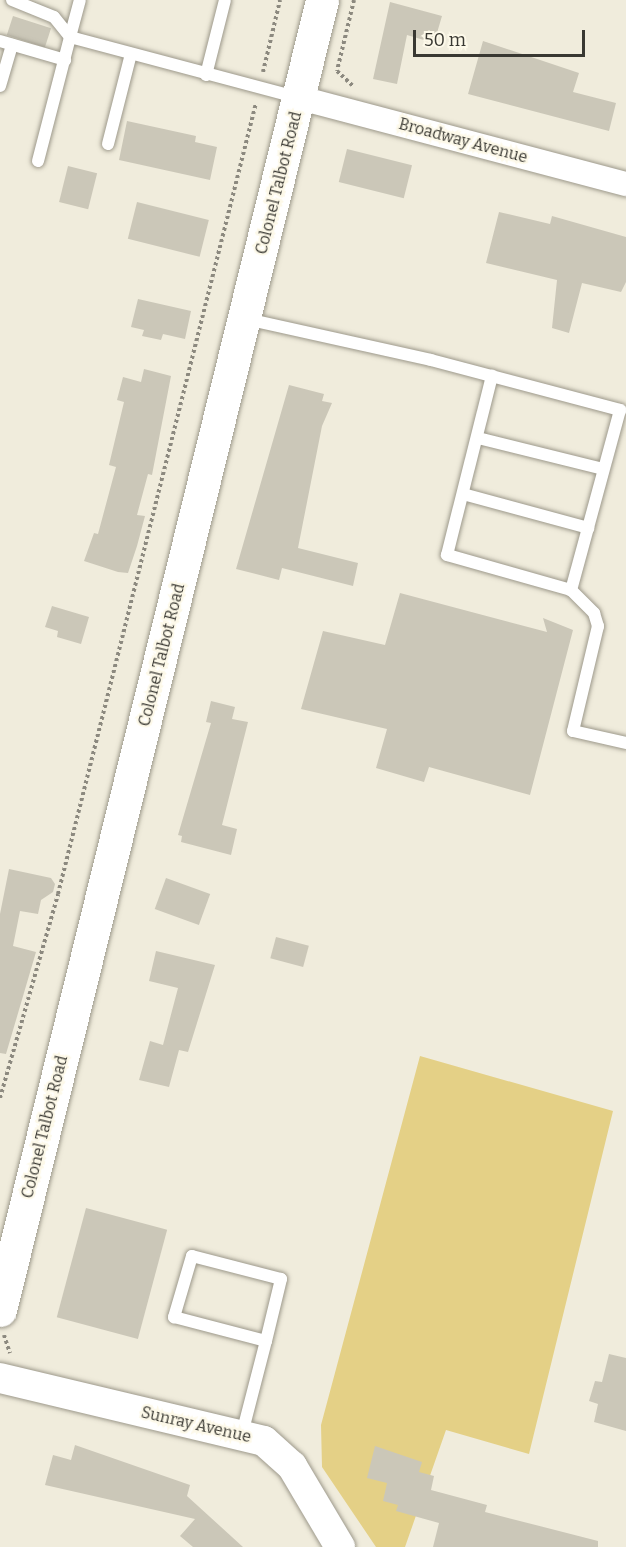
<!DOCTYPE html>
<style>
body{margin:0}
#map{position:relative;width:626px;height:1547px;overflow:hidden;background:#f0ecdc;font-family:Bitter,serif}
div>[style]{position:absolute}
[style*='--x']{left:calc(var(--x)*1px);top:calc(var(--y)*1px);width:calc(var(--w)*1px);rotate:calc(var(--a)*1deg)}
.green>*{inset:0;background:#e4d086}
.building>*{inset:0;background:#cbc7b8;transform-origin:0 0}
.path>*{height:4px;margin-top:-2px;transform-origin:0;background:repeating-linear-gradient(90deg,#8c897f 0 3px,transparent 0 6px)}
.roads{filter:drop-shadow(0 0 2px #9d998b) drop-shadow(0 0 2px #9d998b)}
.service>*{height:12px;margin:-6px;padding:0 6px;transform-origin:6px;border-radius:6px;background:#fff}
.minor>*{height:24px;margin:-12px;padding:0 12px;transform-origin:12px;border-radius:12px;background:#fff}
.tertiary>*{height:30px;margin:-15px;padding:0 15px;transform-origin:15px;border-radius:15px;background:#fff}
.secondary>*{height:33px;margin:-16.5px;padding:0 16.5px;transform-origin:16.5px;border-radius:16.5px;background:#fff}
span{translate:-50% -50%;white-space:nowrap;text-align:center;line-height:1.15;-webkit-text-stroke:4.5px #fdf9e9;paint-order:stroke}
.street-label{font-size:16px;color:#393832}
.scale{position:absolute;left:413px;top:30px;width:172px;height:27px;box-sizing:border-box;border:3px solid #393832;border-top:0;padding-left:8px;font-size:18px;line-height:21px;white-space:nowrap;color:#393832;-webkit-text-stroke:4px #fdf9e9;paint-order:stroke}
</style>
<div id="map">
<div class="green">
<i style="clip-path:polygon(420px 1056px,613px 1111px,529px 1454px,446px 1430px,405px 1547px,376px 1547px,322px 1467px,321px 1425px)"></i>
</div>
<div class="building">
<i style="clip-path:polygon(390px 2px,442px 16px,434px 43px,407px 35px,397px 84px,373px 79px)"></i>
<i style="left:13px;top:16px;width:40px;height:20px;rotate:18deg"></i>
<i style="clip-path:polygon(483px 41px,579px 73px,573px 92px,616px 103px,609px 131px,468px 94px)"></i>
<i style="clip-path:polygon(127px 121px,196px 136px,195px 142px,217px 147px,210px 180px,119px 160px)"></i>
<i style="left:347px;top:149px;width:67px;height:34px;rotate:14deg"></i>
<i style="left:68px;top:166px;width:30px;height:37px;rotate:14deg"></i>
<i style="left:137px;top:202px;width:74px;height:38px;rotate:14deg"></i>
<i style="clip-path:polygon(499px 212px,550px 224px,552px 216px,626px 237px,626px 282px,621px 292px,582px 283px,569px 333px,552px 328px,557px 280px,486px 263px)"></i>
<i style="clip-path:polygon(138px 299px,191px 311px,185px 339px,163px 334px,161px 340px,142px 336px,144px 330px,131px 327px)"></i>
<i style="clip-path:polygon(144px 369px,171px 376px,152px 475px,148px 474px,137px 515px,145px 516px,137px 546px,128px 573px,118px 572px,84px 561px,94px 533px,98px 534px,116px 467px,109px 465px,124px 402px,117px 400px,123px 377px,141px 382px)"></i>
<i style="clip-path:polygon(289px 385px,324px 394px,322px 401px,332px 403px,322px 426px,298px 548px,358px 563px,353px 586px,282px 568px,279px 580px,236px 569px)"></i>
<i style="clip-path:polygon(400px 593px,547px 632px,543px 618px,573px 630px,530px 795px,429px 767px,424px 782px,376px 768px,387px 729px,301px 709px,323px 631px,385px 645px)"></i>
<i style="clip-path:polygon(52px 606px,89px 617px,81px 644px,57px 637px,58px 631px,45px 627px)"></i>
<i style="clip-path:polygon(211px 701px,235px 707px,232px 719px,248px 722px,222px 825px,237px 829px,231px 855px,181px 842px,182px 836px,178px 835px,211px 723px,206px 722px)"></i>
<i style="clip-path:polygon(9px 869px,51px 878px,55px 884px,53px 892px,41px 900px,38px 914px,20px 911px,13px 946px,36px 952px,6px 1054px,0 1053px,0 914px)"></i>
<i style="left:166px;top:878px;width:47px;height:33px;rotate:20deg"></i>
<i style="left:276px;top:937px;width:34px;height:22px;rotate:15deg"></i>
<i style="clip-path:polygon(156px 951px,215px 965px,188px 1052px,179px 1050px,169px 1087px,139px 1080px,150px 1041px,163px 1045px,178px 988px,149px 981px)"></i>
<i style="left:86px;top:1208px;width:84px;height:113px;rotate:15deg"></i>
<i style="clip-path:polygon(609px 1354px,626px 1358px,626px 1431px,594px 1422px,598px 1404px,589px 1401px,595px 1381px,602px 1382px)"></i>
<i style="clip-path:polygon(75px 1445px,190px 1485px,187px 1496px,243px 1547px,193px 1547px,180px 1536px,195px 1519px,45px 1485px,53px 1455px,71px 1460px)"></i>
<i style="clip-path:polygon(375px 1446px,422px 1462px,419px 1472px,434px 1476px,431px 1490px,487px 1505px,485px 1512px,598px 1541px,598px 1547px,433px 1547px,439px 1523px,396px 1511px,398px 1505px,383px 1501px,387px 1483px,367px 1478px)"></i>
</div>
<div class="path">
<i style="--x:354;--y:0;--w:73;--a:103.5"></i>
<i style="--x:337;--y:71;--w:23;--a:43"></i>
<i style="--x:263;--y:72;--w:74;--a:-76.7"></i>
<i style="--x:0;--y:1098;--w:212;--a:-74.1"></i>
<i style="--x:58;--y:894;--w:815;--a:-75.95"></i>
<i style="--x:4;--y:1335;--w:19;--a:72"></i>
</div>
<div class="roads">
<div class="service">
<i style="--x:12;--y:0;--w:45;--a:22"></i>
<i style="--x:54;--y:17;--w:26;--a:51"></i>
<i style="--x:70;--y:37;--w:38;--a:-75"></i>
<i style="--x:0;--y:41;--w:68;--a:16.3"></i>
<i style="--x:206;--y:75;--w:77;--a:-75.8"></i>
<i style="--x:0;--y:86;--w:43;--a:-73.7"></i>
<i style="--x:108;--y:144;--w:93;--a:-75.7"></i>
<i style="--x:38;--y:161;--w:128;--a:-75.5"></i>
<i style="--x:70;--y:37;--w:234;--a:14.9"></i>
<i style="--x:246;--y:319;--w:189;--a:12.5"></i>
<i style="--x:431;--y:360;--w:196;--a:14.8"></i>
<i style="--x:620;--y:410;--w:187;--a:105.2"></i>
<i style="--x:571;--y:590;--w:129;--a:-164.2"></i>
<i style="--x:447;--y:555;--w:185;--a:-75.9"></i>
<i style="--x:478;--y:438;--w:129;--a:13.9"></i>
<i style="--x:463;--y:494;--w:130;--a:15.2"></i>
<i style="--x:571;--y:590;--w:33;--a:45"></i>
<i style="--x:594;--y:613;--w:14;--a:73"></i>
<i style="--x:598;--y:626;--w:108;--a:103.4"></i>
<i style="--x:573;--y:731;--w:54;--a:12.8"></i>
<i style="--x:241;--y:1435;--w:9;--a:-72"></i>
<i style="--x:244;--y:1426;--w:88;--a:-75.5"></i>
<i style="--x:266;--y:1341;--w:64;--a:-76.4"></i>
<i style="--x:281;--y:1279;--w:92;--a:-165.5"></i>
<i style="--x:192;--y:1256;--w:64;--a:106.4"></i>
<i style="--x:174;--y:1317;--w:95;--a:14.6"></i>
</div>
<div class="minor">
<i style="--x:300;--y:98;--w:337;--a:14.8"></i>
</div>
<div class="tertiary">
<i style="--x:0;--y:1378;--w:271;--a:13.4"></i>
<i style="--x:264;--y:1441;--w:38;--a:42"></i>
<i style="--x:292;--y:1466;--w:94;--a:59.3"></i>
</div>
<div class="secondary">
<i style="--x:0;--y:1310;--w:1349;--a:-76.19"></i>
</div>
</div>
<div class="street-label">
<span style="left:463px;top:141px;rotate:15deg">Broadway Avenue</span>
<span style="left:279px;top:183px;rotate:-76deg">Colonel Talbot Road</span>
<span style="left:162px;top:655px;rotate:-76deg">Colonel Talbot Road</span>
<span style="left:45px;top:1127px;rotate:-76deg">Colonel Talbot Road</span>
<span style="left:196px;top:1425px;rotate:13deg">Sunray Avenue</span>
</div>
<div class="scale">50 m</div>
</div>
